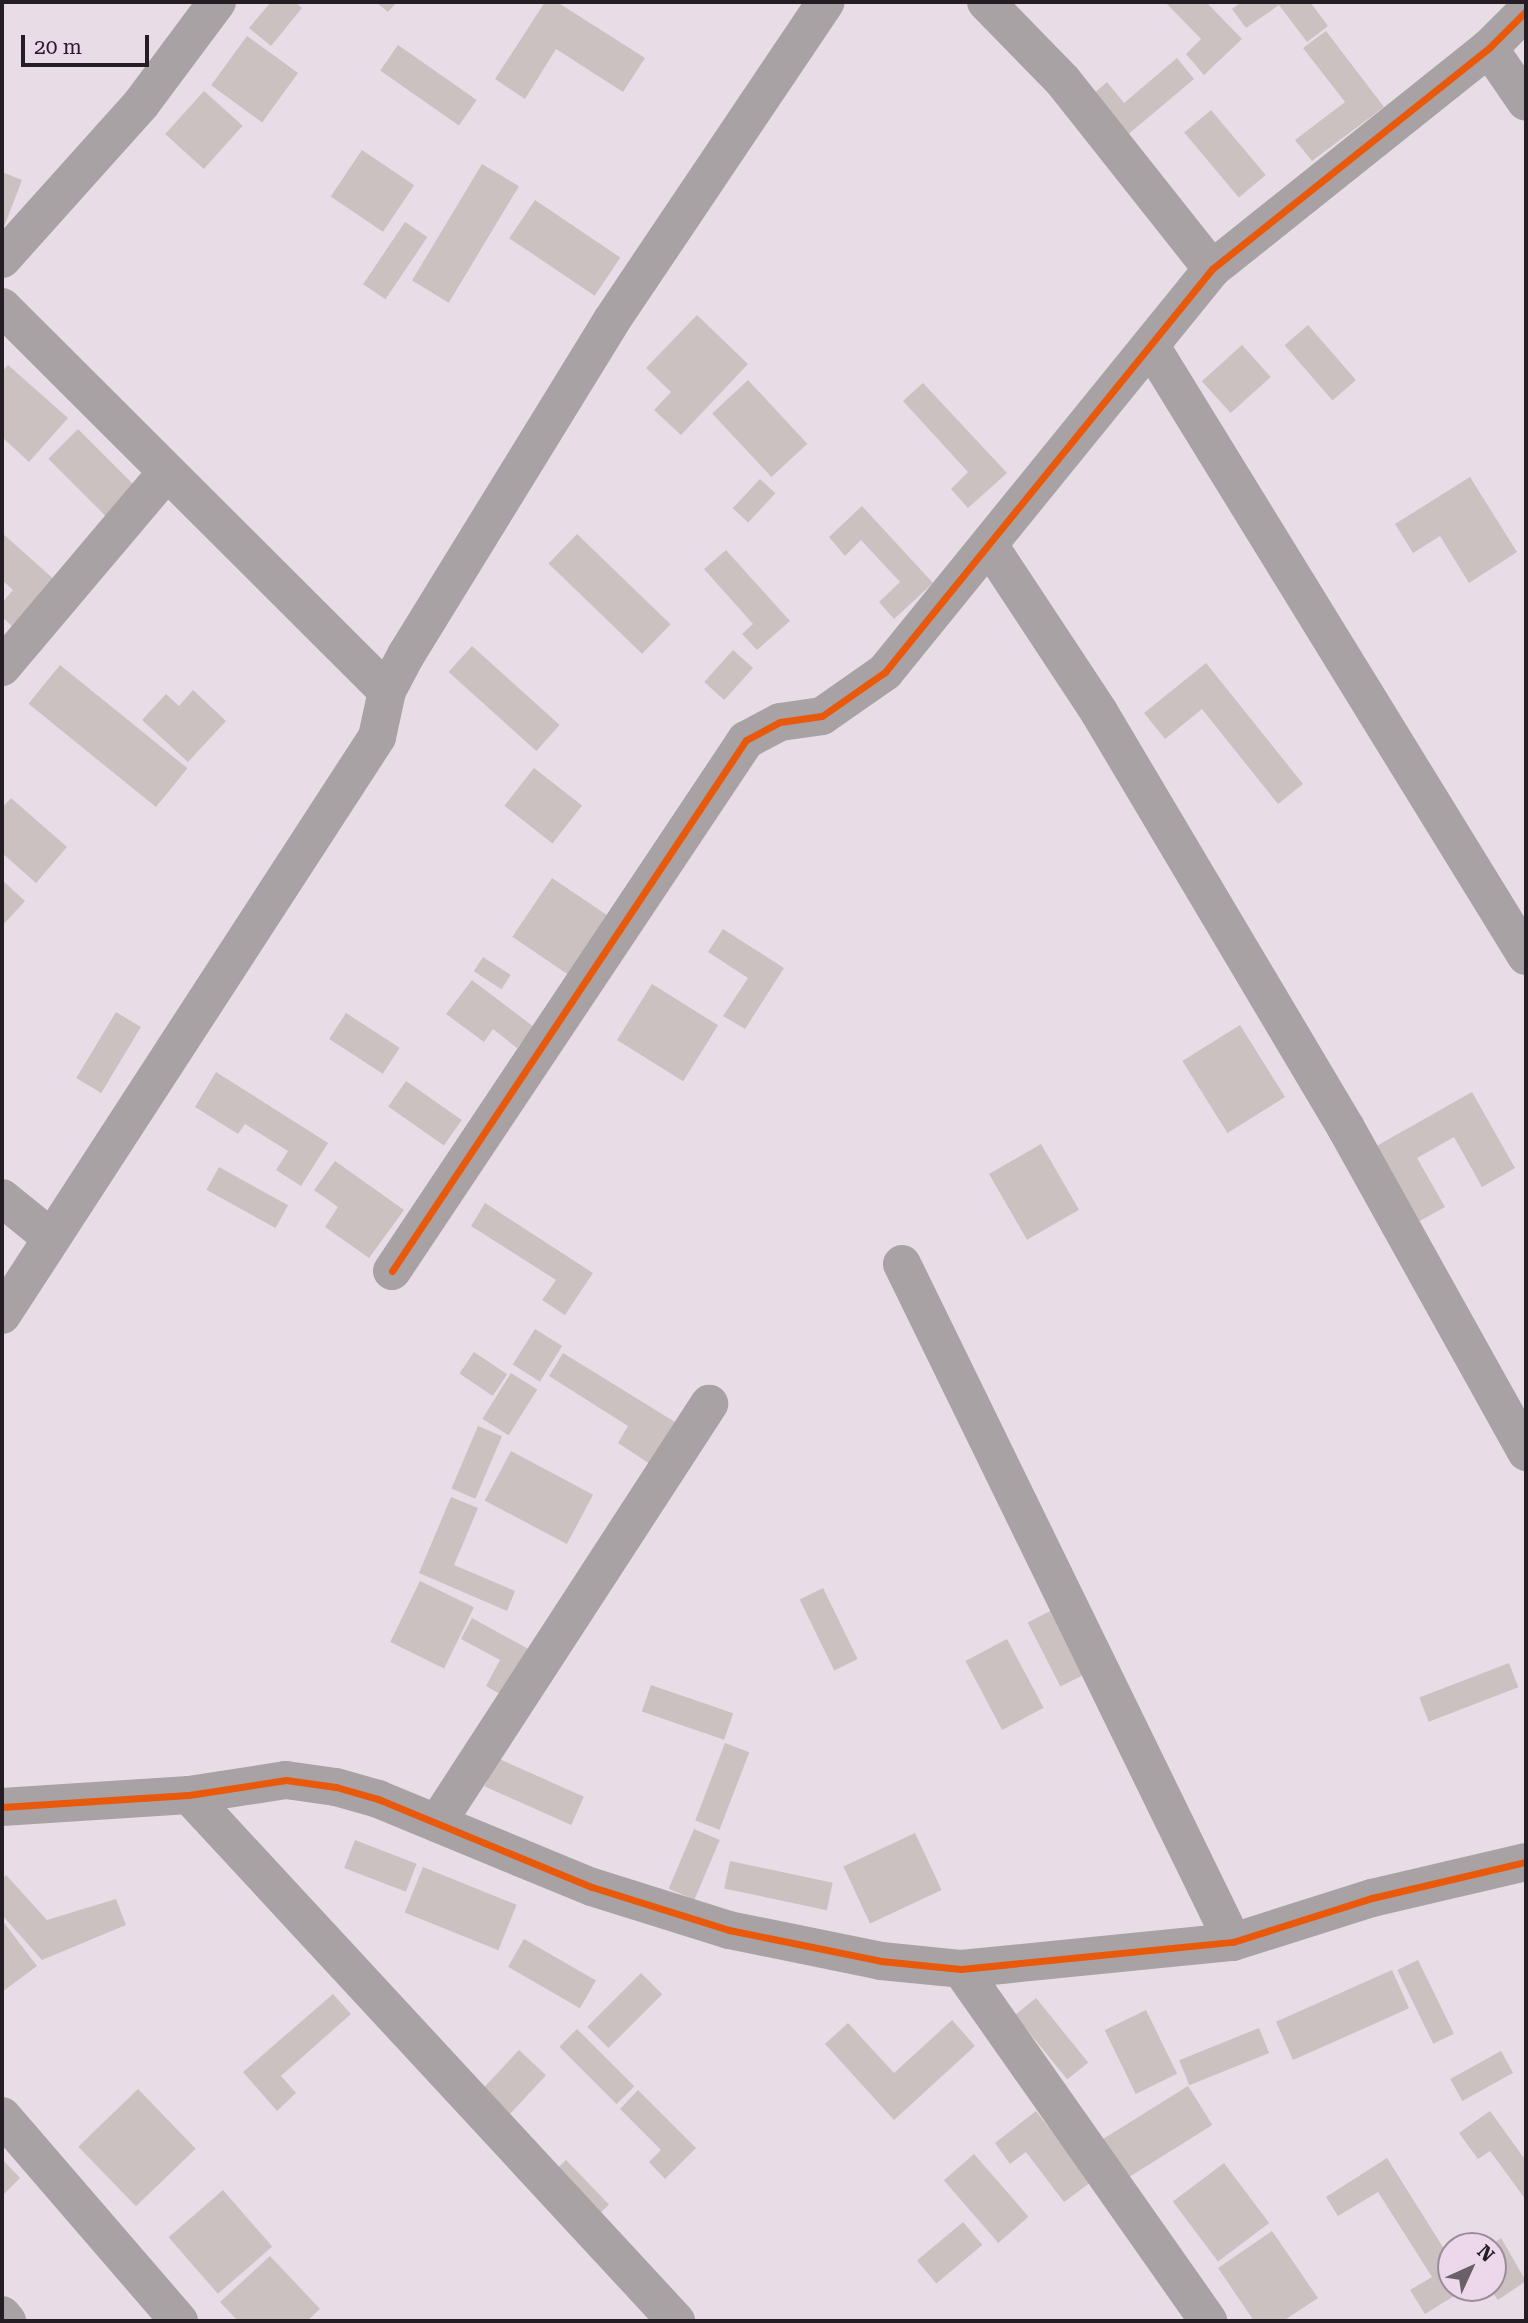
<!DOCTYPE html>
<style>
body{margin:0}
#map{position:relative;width:1528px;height:2323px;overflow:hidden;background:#e8dde7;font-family:"Roboto Serif",serif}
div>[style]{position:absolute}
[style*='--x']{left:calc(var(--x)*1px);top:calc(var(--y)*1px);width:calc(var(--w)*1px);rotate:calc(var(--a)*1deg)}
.building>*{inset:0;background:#cac1c0;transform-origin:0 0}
.minor>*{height:38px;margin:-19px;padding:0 19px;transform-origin:19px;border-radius:19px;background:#a8a2a5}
.cycleway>*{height:7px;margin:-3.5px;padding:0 3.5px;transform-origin:3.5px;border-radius:3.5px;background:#e8590c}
span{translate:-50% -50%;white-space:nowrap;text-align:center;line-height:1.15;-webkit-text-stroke:7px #edd8eb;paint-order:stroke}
.frame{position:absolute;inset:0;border:4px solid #241d23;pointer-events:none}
.north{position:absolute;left:1437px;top:2232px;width:70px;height:70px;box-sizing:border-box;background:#edd8eb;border:2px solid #9d8d9b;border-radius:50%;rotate:45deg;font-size:19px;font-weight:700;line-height:28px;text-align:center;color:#241d23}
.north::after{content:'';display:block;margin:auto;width:24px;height:32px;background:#696068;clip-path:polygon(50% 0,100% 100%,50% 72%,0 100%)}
.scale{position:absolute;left:21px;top:35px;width:128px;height:32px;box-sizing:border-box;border:4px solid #241d23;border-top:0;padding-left:9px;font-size:21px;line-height:24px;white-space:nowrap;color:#241d23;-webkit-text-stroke:5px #edd8eb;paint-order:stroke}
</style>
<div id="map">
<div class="building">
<i style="clip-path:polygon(271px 2px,295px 2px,302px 8px,271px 46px,249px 28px)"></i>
<i style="clip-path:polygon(376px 2px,397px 2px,388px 12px)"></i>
<i style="clip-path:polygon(545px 2px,557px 2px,645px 58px,623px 92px,556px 49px,525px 99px,495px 79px)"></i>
<i style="clip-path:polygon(1165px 2px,1206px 2px,1242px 39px,1204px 75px,1186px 54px,1201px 39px)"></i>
<i style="clip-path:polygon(1241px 2px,1310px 2px,1328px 26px,1307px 42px,1279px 5px,1246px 28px,1232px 9px)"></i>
<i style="clip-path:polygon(1326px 31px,1384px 107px,1312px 161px,1295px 140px,1345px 102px,1303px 48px)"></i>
<i style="left:247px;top:36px;width:63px;height:61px;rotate:36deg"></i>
<i style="left:398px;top:45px;width:96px;height:31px;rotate:35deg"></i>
<i style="clip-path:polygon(1177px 58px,1194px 79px,1125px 137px,1091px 96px,1107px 82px,1124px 103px)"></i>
<i style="left:204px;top:91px;width:52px;height:58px;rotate:42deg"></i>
<i style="left:1211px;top:110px;width:85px;height:35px;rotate:50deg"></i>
<i style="left:362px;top:150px;width:63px;height:56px;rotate:34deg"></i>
<i style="left:482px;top:164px;width:43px;height:136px;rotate:31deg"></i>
<i style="clip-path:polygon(2px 172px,22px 180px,2px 232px)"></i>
<i style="left:535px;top:200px;width:103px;height:46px;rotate:34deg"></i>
<i style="left:405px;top:222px;width:27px;height:75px;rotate:34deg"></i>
<i style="clip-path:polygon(697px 315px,748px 364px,681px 435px,654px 410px,671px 392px,646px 368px)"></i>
<i style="left:1308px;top:325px;width:73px;height:31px;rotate:49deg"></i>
<i style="left:1242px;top:345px;width:43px;height:54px;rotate:48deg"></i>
<i style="clip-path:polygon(8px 365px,68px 418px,29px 462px,2px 437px,2px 372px)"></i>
<i style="left:748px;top:380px;width:87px;height:49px;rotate:47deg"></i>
<i style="clip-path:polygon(923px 383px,1007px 473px,968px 508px,951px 489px,968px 472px,903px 401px)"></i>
<i style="left:78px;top:429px;width:83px;height:42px;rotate:45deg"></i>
<i style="clip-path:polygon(1470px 477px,1517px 552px,1469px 583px,1440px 536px,1413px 553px,1395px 524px)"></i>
<i style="left:760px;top:479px;width:21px;height:40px;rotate:43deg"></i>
<i style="clip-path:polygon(862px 506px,933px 583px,894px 619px,879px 602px,900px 582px,861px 540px,845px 556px,829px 537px)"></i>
<i style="clip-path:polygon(2px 533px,57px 582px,15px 629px,2px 617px,2px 603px,13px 590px,2px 580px)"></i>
<i style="left:577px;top:534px;width:130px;height:41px;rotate:44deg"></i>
<i style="clip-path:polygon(726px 550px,790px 621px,757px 650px,742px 634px,753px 624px,704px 569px)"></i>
<i style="left:472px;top:646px;width:118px;height:35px;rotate:42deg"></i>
<i style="left:733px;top:650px;width:27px;height:43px;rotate:42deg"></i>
<i style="clip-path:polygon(1206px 663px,1303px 784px,1278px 804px,1202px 709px,1165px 739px,1144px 713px)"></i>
<i style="left:60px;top:665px;width:164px;height:50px;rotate:39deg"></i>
<i style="clip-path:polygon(193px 690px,226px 721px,188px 762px,142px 720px,166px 694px,179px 706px)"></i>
<i style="left:534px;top:768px;width:61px;height:48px;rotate:38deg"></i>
<i style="clip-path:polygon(11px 798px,67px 847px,36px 883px,2px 853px,2px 808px)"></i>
<i style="left:552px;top:878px;width:73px;height:71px;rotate:34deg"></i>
<i style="clip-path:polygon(2px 880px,25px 901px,2px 926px)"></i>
<i style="clip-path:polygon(723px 929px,784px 968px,745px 1029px,723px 1016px,748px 978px,708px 952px)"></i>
<i style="left:483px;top:957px;width:33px;height:17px;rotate:33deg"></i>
<i style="clip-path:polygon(472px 980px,534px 1027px,517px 1048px,493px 1029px,484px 1042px,446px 1014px)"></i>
<i style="left:652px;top:984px;width:78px;height:66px;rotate:32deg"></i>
<i style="left:116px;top:1012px;width:29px;height:77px;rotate:31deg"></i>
<i style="left:346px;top:1013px;width:64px;height:31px;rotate:33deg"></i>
<i style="left:1240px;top:1025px;width:85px;height:68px;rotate:58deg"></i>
<i style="clip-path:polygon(216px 1072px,328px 1143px,301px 1186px,276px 1170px,288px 1151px,245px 1124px,238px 1134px,195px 1107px)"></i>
<i style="left:406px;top:1081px;width:68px;height:31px;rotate:35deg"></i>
<i style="clip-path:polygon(1472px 1092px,1515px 1168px,1482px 1187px,1454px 1137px,1417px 1158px,1445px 1207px,1416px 1223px,1373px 1148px)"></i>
<i style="left:1041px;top:1144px;width:76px;height:60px;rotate:60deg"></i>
<i style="clip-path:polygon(335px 1161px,404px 1210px,369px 1258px,325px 1227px,338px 1207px,314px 1190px)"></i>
<i style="left:219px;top:1167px;width:79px;height:26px;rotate:29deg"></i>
<i style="clip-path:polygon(485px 1203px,593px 1273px,565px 1315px,542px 1300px,556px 1280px,471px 1226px)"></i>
<i style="left:535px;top:1329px;width:32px;height:42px;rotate:32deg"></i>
<i style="left:474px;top:1352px;width:40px;height:26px;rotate:34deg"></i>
<i style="clip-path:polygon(563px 1353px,675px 1422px,650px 1464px,618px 1443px,628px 1426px,549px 1376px)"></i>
<i style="left:511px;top:1373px;width:31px;height:54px;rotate:32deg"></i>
<i style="left:478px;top:1426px;width:26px;height:68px;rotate:23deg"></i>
<i style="left:511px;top:1451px;width:93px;height:56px;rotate:28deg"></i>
<i style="clip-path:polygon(451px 1497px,478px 1508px,454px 1565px,515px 1591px,507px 1611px,419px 1573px)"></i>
<i style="left:420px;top:1581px;width:60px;height:68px;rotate:26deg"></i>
<i style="left:823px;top:1588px;width:79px;height:26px;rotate:64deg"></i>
<i style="left:1058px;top:1607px;width:72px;height:34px;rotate:63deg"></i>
<i style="clip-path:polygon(472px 1618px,532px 1651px,507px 1698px,486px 1686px,500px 1660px,461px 1639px)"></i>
<i style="left:1007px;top:1639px;width:78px;height:47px;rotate:62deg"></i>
<i style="left:1509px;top:1663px;width:26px;height:96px;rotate:69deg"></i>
<i style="left:651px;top:1685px;width:87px;height:28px;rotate:19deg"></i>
<i style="left:725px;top:1743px;width:26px;height:83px;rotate:21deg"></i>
<i style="left:497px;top:1758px;width:95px;height:31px;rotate:24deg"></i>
<i style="left:694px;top:1829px;width:28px;height:65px;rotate:23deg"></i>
<i style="left:915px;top:1833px;width:63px;height:79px;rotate:65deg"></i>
<i style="left:355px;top:1840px;width:66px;height:30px;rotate:21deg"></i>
<i style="left:730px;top:1861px;width:105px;height:28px;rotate:12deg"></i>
<i style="left:423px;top:1867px;width:101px;height:49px;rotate:22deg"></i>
<i style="clip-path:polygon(6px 1875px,47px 1920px,116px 1899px,126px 1925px,42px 1960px,2px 1915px,2px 1879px)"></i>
<i style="clip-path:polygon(2px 1920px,37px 1966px,2px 1992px)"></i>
<i style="left:524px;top:1939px;width:83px;height:32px;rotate:30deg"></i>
<i style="left:1418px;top:1960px;width:82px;height:23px;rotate:64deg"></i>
<i style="left:1392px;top:1970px;width:42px;height:127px;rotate:66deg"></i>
<i style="left:641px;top:1973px;width:30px;height:76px;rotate:45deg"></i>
<i style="clip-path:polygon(333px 1994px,351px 2014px,281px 2076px,296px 2093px,277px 2111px,243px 2072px)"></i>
<i style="left:1036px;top:1998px;width:83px;height:27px;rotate:51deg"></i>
<i style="left:1146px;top:2010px;width:71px;height:46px;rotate:64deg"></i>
<i style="clip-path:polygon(952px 2020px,975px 2046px,894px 2120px,825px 2044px,848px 2023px,894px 2073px)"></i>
<i style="left:1259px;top:2028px;width:27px;height:86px;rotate:68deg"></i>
<i style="left:577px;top:2029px;width:81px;height:25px;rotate:45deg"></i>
<i style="left:519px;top:2050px;width:37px;height:62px;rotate:43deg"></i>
<i style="left:1501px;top:2051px;width:25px;height:58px;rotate:61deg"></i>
<i style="left:1188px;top:2086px;width:46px;height:102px;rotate:58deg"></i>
<i style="left:138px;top:2089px;width:83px;height:83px;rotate:46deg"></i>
<i style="clip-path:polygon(638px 2090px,696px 2148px,665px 2179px,649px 2162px,661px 2150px,620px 2109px)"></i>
<i style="clip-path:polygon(1036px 2111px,1091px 2182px,1064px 2202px,1026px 2152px,1010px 2164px,995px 2143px)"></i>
<i style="clip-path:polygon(1490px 2111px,1526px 2161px,1526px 2200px,1490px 2151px,1478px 2159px,1459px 2133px)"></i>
<i style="left:974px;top:2154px;width:83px;height:40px;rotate:49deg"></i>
<i style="clip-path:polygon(1387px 2158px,1451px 2260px,1451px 2288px,1467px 2288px,1425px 2314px,1410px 2290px,1432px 2277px,1378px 2192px,1338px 2216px,1326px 2197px)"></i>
<i style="clip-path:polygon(2px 2159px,20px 2178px,2px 2196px)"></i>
<i style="left:566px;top:2160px;width:62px;height:23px;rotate:46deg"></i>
<i style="left:1224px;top:2163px;width:75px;height:64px;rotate:53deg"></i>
<i style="left:223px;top:2190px;width:75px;height:72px;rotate:49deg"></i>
<i style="left:963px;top:2222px;width:30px;height:60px;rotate:50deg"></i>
<i style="clip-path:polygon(1272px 2231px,1318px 2298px,1283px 2321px,1254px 2321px,1218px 2268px)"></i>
<i style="clip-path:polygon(1501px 2238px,1526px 2281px,1498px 2300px,1489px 2288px,1493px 2288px,1490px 2246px)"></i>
<i style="clip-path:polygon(270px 2256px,320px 2309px,307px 2321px,238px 2321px,220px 2302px)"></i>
</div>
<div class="minor">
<i style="--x:986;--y:2;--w:110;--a:45.7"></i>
<i style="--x:1063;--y:81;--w:240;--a:51.6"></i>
<i style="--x:1489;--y:48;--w:65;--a:55.6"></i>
<i style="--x:2;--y:259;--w:208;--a:-48.1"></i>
<i style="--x:141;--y:104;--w:127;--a:-53.3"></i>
<i style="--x:2;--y:307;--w:544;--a:44.93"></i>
<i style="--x:1152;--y:348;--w:714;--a:58.4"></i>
<i style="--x:989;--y:545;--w:200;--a:56.6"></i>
<i style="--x:1099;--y:712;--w:484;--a:59.3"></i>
<i style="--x:1346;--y:1128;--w:371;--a:60.9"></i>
<i style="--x:2;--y:667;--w:255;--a:-49.8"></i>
<i style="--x:2;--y:1198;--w:60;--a:39"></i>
<i style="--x:902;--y:1264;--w:754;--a:63.98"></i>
<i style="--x:392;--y:1271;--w:638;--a:-56.31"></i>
<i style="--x:746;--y:740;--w:38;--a:-28"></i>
<i style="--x:780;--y:722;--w:42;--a:-8.1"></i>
<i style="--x:822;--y:716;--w:77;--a:-34.9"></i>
<i style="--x:885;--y:672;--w:519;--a:-50.94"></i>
<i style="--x:1212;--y:269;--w:354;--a:-38.6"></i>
<i style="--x:1489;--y:48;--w:52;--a:-45"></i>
<i style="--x:2;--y:1315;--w:689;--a:-57.02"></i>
<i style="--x:377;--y:737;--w:47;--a:-77.7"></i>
<i style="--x:387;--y:691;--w:41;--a:-62.2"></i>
<i style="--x:406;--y:655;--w:393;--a:-58.4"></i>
<i style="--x:612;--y:320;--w:383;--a:-56.1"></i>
<i style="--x:189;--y:1795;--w:717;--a:47.2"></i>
<i style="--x:2;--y:1807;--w:187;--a:-3.7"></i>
<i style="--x:189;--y:1795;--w:98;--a:-8.8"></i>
<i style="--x:286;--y:1780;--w:50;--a:8"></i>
<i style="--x:336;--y:1787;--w:44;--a:15.9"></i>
<i style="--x:378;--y:1799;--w:231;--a:22.4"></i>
<i style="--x:592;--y:1887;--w:144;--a:17.4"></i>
<i style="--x:729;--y:1930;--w:155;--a:11.5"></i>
<i style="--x:881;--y:1961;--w:80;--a:5.7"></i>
<i style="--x:961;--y:1969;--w:273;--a:-5.7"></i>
<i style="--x:1233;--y:1942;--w:146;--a:-17.6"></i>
<i style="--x:1372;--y:1898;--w:158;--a:-13.2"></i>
<i style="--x:437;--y:1823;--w:500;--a:-57"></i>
<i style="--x:961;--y:1969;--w:430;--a:54.9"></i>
<i style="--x:2;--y:2116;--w:271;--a:49.2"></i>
<i style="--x:2;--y:2315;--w:8;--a:50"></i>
</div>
<div class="cycleway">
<i style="--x:392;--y:1271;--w:638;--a:-56.31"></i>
<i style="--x:746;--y:740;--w:38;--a:-28"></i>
<i style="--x:780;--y:722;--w:42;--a:-8.1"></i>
<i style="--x:822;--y:716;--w:77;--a:-34.9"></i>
<i style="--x:885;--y:672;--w:519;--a:-50.94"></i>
<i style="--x:1212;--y:269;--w:354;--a:-38.6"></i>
<i style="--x:1489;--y:48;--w:52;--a:-45"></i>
<i style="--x:2;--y:1807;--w:187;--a:-3.7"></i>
<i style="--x:189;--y:1795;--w:98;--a:-8.8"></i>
<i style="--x:286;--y:1780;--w:50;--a:8"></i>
<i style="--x:336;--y:1787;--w:44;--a:15.9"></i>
<i style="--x:378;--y:1799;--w:231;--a:22.4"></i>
<i style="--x:592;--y:1887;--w:144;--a:17.4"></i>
<i style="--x:729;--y:1930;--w:155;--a:11.5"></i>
<i style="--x:881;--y:1961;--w:80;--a:5.7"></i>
<i style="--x:961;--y:1969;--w:273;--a:-5.7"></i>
<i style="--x:1233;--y:1942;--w:146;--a:-17.6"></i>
<i style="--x:1372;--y:1898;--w:158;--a:-13.2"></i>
</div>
<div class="frame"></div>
<div class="north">N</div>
<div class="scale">20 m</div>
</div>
